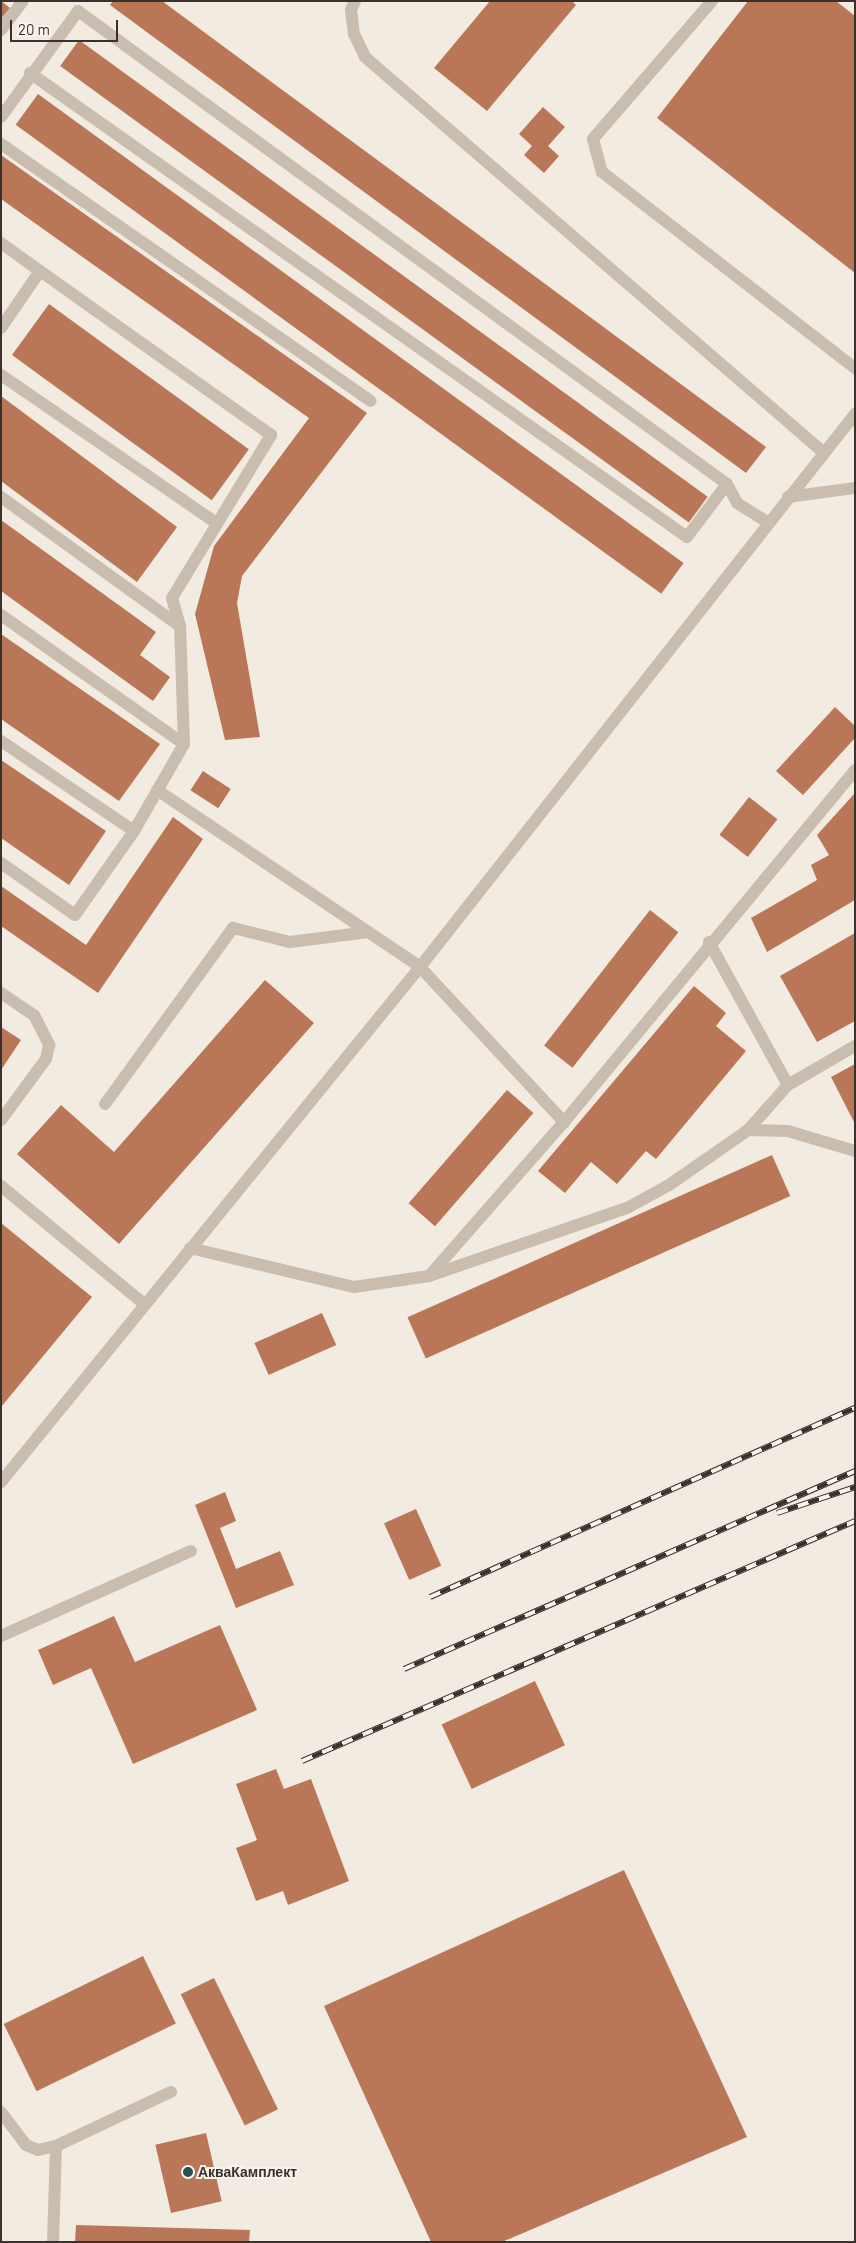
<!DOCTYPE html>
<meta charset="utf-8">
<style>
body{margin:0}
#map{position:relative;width:856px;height:2243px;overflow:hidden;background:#f2ebe2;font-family:Barlow,sans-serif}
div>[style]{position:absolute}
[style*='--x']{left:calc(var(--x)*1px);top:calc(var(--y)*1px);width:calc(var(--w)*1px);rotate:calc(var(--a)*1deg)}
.building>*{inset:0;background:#ba7757;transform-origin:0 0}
.minor>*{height:12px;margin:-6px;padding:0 6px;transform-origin:6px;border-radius:6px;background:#c9bdaf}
.rail>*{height:5.5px;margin-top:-2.75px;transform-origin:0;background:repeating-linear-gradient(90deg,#f9f5ee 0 11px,#39312c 0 22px);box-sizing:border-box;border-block:1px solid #39312c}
.dots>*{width:14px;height:14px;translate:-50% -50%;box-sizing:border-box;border:2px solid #f9f5ee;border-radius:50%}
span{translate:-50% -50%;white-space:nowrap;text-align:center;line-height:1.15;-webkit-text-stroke:4px #f9f5ee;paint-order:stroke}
.poi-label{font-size:14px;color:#39312c;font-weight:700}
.left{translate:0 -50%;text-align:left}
.frame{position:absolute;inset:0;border:2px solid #39312c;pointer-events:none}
.scale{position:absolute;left:10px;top:20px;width:108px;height:22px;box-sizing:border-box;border:2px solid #39312c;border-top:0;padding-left:6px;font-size:15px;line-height:18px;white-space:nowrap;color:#39312c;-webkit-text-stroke:4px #f9f5ee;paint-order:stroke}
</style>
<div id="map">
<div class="building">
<i style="clip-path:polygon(1px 1px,10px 8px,1px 19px)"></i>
<i style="clip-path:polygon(113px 1px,162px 1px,766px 447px,746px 473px,110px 5px)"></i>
<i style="clip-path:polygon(490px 1px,572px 1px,576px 5px,487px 111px,434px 68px)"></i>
<i style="clip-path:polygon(748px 1px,836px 1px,855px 16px,855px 273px,657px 118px)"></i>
<i style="left:79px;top:40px;width:777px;height:32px;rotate:36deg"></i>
<i style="left:38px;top:94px;width:798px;height:38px;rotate:36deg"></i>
<i style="clip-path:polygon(543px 107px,565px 127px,548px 146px,559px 156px,544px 173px,524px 155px,532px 146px,519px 134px)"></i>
<i style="clip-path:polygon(1px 155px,367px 413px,242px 576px,237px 603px,260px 737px,225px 740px,195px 614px,214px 546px,309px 418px,1px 199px)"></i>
<i style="left:49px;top:304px;width:247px;height:63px;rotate:36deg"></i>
<i style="clip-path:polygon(1px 396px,177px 527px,137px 582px,1px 481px)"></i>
<i style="clip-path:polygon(1px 520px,156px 632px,140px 655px,170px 677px,153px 701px,1px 591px)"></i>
<i style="clip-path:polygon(1px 634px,160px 744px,119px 801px,1px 719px)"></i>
<i style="clip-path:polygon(835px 707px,855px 726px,855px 738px,803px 795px,776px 771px)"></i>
<i style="clip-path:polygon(1px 760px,106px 831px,69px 885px,1px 838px)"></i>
<i style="left:203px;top:771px;width:33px;height:23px;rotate:33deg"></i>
<i style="clip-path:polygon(855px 793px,855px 900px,767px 952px,751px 918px,817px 880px,811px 865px,829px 855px,817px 835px)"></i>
<i style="left:749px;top:797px;width:36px;height:48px;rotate:38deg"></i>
<i style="clip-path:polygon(173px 817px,203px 839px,98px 993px,1px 926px,1px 886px,86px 945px)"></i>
<i style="left:650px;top:910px;width:36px;height:172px;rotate:38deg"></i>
<i style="clip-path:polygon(855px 933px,855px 1021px,817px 1042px,780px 976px)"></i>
<i style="clip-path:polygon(265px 980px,314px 1023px,119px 1244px,17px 1154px,61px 1105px,114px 1152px)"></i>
<i style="clip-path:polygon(694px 986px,726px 1013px,716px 1026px,746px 1051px,656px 1159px,646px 1151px,617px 1184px,591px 1162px,565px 1193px,538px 1171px)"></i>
<i style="clip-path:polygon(1px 1027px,21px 1040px,1px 1070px)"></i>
<i style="clip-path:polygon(855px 1064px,855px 1124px,831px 1077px)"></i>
<i style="left:507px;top:1090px;width:35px;height:150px;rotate:41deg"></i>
<i style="left:772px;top:1155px;width:45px;height:399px;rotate:66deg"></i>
<i style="clip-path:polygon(1px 1223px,92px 1297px,1px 1407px)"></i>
<i style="left:322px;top:1313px;width:35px;height:74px;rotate:66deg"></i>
<i style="clip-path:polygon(225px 1492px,236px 1521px,220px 1528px,236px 1569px,280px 1551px,294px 1585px,236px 1608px,195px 1505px)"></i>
<i style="left:416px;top:1509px;width:62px;height:35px;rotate:66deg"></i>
<i style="clip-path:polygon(114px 1616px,135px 1662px,220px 1625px,257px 1710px,133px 1764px,91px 1668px,53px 1685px,38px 1650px)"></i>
<i style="left:535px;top:1681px;width:71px;height:103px;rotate:65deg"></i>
<i style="clip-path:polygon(276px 1769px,284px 1789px,311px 1779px,349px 1881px,288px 1905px,283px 1891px,256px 1901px,236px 1848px,257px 1840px,236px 1784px)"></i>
<i style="clip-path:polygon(624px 1870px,747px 2137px,502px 2242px,431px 2242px,324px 2006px)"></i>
<i style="left:143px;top:1956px;width:75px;height:155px;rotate:64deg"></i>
<i style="left:214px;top:1978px;width:146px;height:37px;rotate:64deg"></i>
<i style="left:206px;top:2133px;width:70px;height:52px;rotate:77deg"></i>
<i style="clip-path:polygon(76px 2225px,250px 2230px,249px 2242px,75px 2242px)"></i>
</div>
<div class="minor">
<i style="--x:355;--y:1;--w:10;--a:114"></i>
<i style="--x:351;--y:10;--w:24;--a:83"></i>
<i style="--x:354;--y:34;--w:25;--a:64"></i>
<i style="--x:365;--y:57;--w:605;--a:40.78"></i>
<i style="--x:712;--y:1;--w:182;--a:130.8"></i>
<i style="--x:593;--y:139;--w:34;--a:75"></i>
<i style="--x:602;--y:172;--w:320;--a:37.8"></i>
<i style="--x:1;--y:30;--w:36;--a:-53"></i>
<i style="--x:30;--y:73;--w:804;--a:35.23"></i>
<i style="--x:687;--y:537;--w:66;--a:-53"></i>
<i style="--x:1;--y:117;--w:131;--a:-54"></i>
<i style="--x:78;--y:11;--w:803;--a:36.09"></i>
<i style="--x:727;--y:484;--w:21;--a:62"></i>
<i style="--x:737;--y:503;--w:36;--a:32"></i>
<i style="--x:1;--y:144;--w:450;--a:34.8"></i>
<i style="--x:1;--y:243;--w:48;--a:35.7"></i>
<i style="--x:40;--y:271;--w:69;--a:124.4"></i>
<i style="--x:1;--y:375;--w:260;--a:34.5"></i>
<i style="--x:1;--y:497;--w:221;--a:35.8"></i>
<i style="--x:788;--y:497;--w:68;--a:-7.7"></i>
<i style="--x:1;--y:615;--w:224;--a:35.2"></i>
<i style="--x:1;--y:741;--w:161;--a:34.1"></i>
<i style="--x:157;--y:790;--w:317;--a:33.9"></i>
<i style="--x:420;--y:967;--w:212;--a:47.1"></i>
<i style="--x:1;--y:863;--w:90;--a:35.1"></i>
<i style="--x:75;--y:915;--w:103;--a:-54.9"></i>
<i style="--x:134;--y:831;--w:100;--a:-60.1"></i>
<i style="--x:184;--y:744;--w:118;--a:-91.9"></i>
<i style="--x:180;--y:626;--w:29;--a:-106"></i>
<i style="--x:172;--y:598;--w:191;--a:-58.7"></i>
<i style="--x:271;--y:435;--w:283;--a:-144.6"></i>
<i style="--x:709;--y:942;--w:163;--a:61.1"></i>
<i style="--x:1;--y:993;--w:40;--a:34"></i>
<i style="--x:34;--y:1015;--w:34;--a:63"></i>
<i style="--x:49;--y:1045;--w:14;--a:102"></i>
<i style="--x:46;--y:1059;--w:76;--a:126.4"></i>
<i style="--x:105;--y:1104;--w:218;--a:-54"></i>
<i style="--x:233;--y:928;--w:59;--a:13.8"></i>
<i style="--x:290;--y:942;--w:79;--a:-7.3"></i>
<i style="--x:748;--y:1130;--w:40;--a:1.4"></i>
<i style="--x:788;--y:1131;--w:70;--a:16.6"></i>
<i style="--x:1;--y:1186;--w:185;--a:39.5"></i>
<i style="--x:190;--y:1248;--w:169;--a:13.4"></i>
<i style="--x:354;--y:1287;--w:76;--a:-8.3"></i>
<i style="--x:429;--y:1276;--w:209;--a:-19"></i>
<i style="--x:627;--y:1208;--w:48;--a:-28.7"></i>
<i style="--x:669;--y:1185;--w:96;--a:-34.8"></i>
<i style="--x:748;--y:1130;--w:60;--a:-48.4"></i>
<i style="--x:788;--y:1085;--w:78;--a:-30.2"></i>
<i style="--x:430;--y:1275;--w:203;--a:-48.8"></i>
<i style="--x:564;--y:1122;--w:457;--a:-50.4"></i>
<i style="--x:1;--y:1482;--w:664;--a:-50.87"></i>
<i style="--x:420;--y:967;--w:704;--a:-51.81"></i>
<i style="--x:1;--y:1636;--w:208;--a:-24.1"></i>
<i style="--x:1;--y:2112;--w:41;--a:52.9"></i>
<i style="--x:26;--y:2145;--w:13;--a:23"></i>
<i style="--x:38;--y:2150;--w:18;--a:-13"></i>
<i style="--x:56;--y:2146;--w:96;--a:91.8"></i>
<i style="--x:56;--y:2146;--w:127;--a:-25.2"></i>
</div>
<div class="rail">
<i style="--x:777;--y:1513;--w:82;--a:-18.4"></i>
<i style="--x:430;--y:1597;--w:465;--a:-24"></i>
<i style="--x:404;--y:1669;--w:493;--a:-23.7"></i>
<i style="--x:302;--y:1761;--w:603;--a:-23.46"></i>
</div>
<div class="dots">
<i style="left:188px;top:2172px;background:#255056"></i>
</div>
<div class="poi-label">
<span class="left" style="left:198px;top:2172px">АкваКамплект</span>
</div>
<div class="frame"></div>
<div class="scale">20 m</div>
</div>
